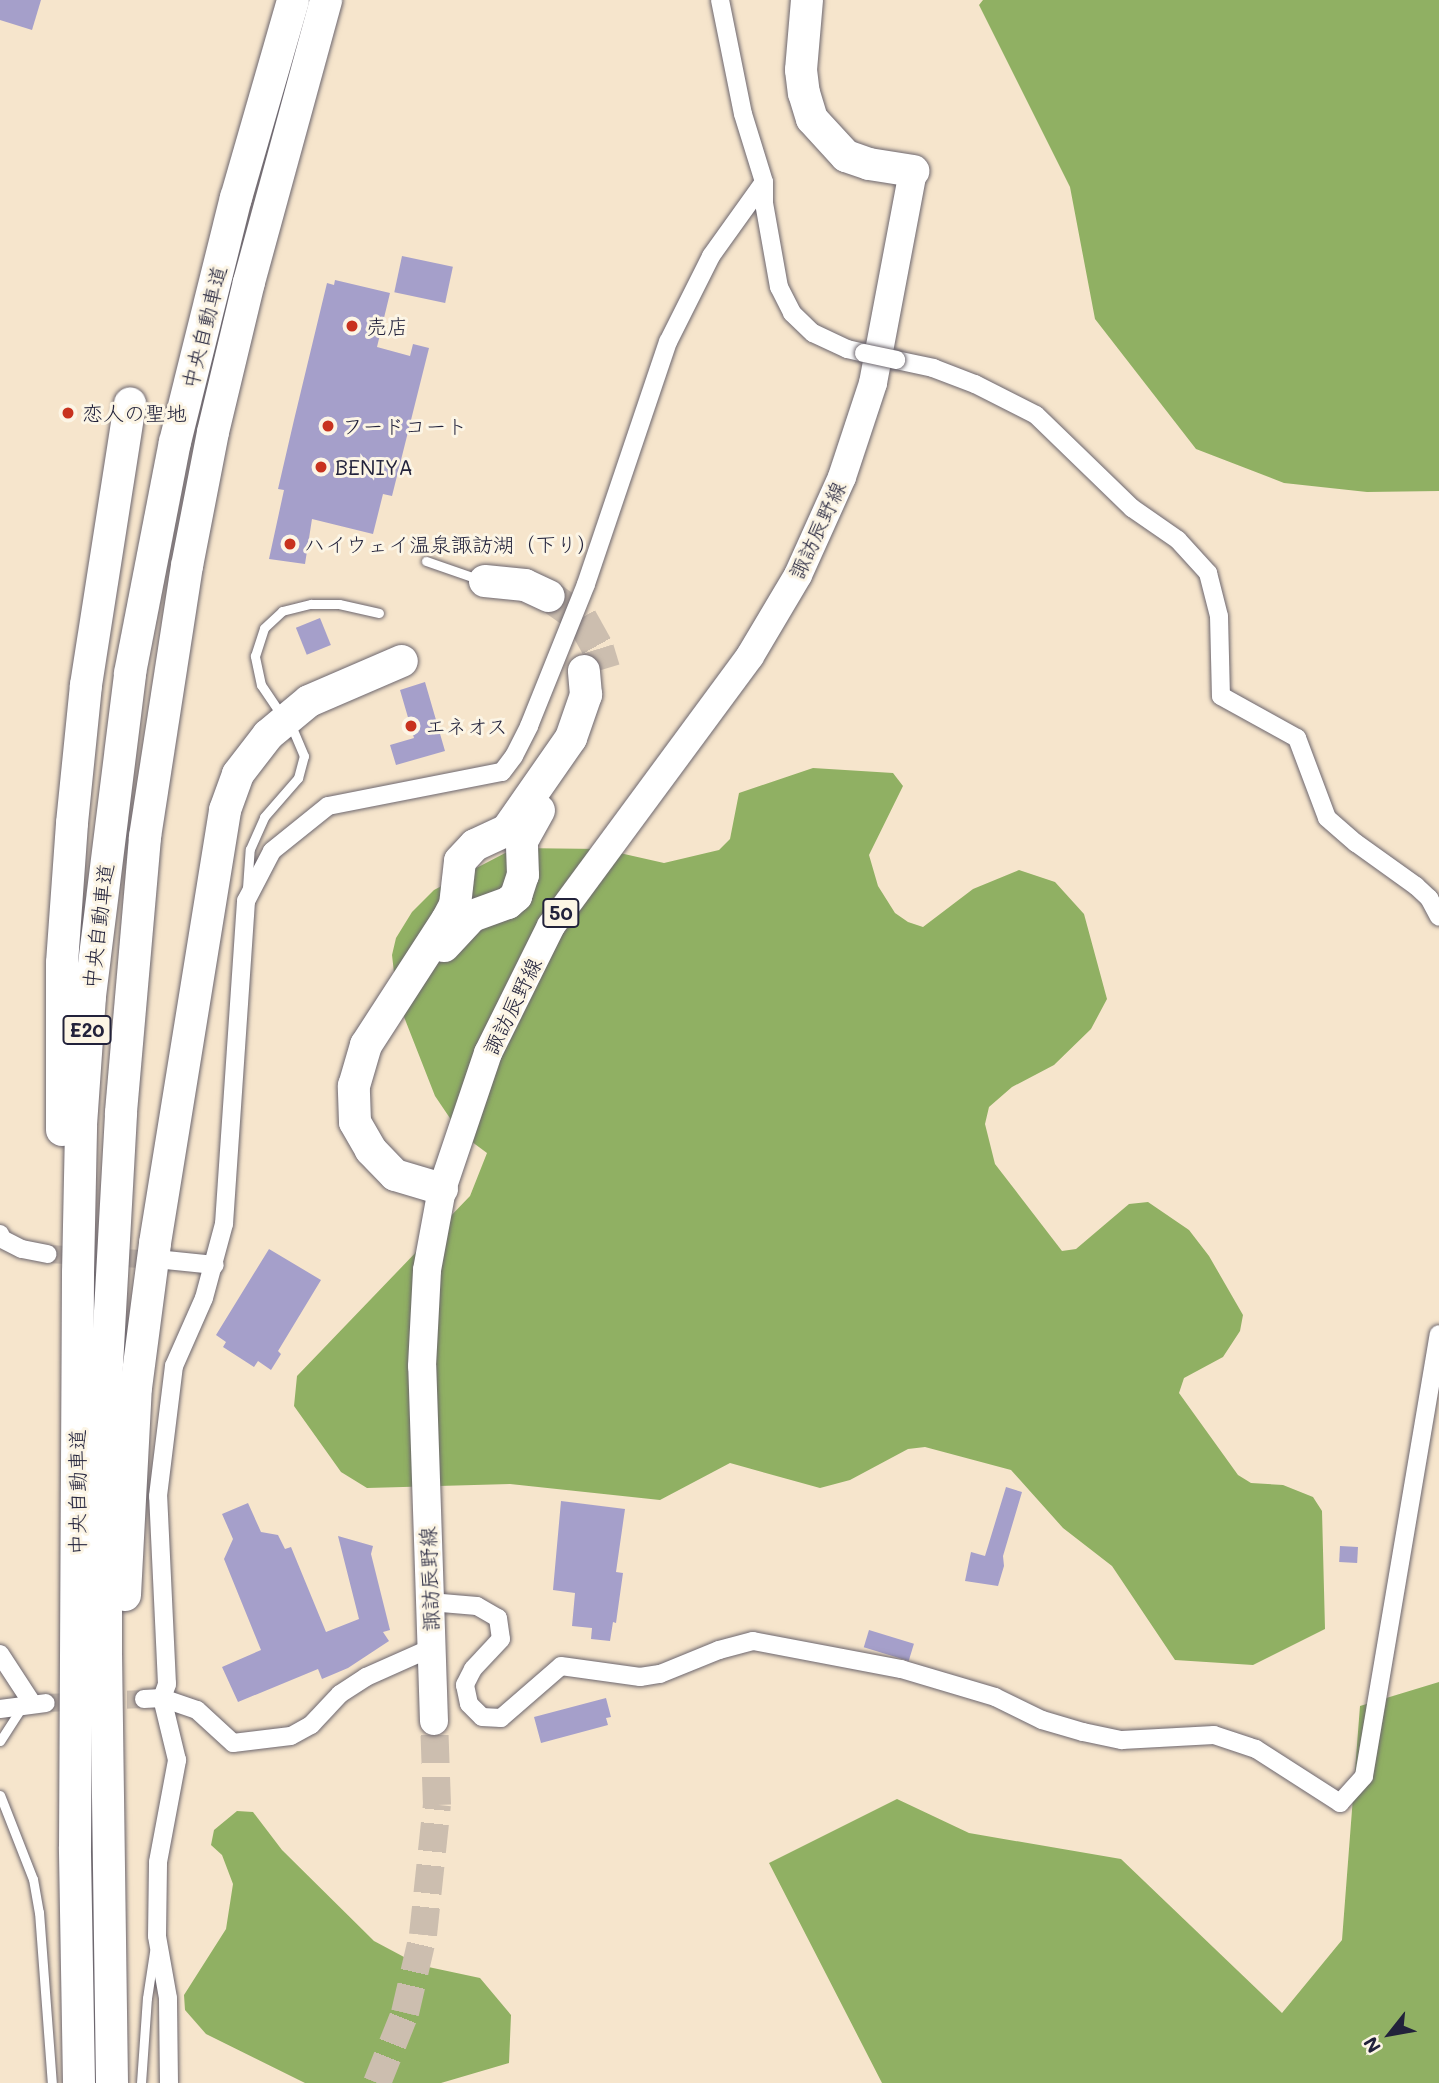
<!DOCTYPE html>
<meta charset="utf-8">
<style>
body{margin:0}
#map{position:relative;width:1439px;height:2083px;overflow:hidden;background:#f6e5cc;font-family:Mali,"Klee One",sans-serif}
div>[style]{position:absolute}
[style*='--x']{left:calc(var(--x)*1px);top:calc(var(--y)*1px);width:calc(var(--w)*1px);rotate:calc(var(--a)*1deg)}
.forest>*{inset:0;background:#90b063}
.building>*{inset:0;background:#a59fca;transform-origin:0 0}
.minor-tunnel>*{height:18px;margin-top:-9px;transform-origin:0;background:repeating-linear-gradient(90deg,#ccbeaf 0 18px,transparent 0 27px)}
.primary-tunnel>*{height:28px;margin-top:-14px;transform-origin:0;background:repeating-linear-gradient(90deg,#ccbeaf 0 28px,transparent 0 42px)}
.motorway-tunnel>*{height:32px;margin-top:-16px;transform-origin:0;background:repeating-linear-gradient(90deg,#ccbeaf 0 32px,transparent 0 48px)}
.roads{filter:drop-shadow(0 0 2px #6c666e) drop-shadow(0 0 2px #6c666e)}
.service>*{height:9px;margin:-4.5px;padding:0 4.5px;transform-origin:4.5px;border-radius:4.5px;background:#fff}
.minor>*{height:18px;margin:-9px;padding:0 9px;transform-origin:9px;border-radius:9px;background:#fff}
.primary>*{height:28px;margin:-14px;padding:0 14px;transform-origin:14px;border-radius:14px;background:#fff}
.motorway>*{height:32px;margin:-16px;padding:0 16px;transform-origin:16px;border-radius:16px;background:#fff}
.bridges{filter:drop-shadow(0 0 2px #6c666e) drop-shadow(0 0 2px #6c666e)}
.minor-bridge>*{height:18px;margin:-9px;padding:0 9px;transform-origin:9px;border-radius:9px;background:#fff}
.dots>*{width:19px;height:19px;translate:-50% -50%;box-sizing:border-box;border:4px solid #fcf5e5;border-radius:50%}
span{translate:-50% -50%;white-space:nowrap;text-align:center;line-height:1.15;-webkit-text-stroke:6px #fcf5e5;paint-order:stroke}
.shield-label span{padding:2px 5px;background:#fcf5e5;border:2px solid;border-radius:5px;-webkit-text-stroke-width:0}
.shield-label{font-size:19px;color:#22223b;font-weight:700}
.poi-label{font-size:21px;color:#22223b}
.left{translate:0 -50%;text-align:left}
.street-label{font-size:21px;color:#22223b}
.north{position:absolute;left:1355px;top:1999px;width:70px;height:70px;-webkit-text-stroke:5px #fcf5e5;paint-order:stroke;rotate:239deg;font-size:19px;font-weight:700;line-height:28px;text-align:center;color:#22223b}
.north::after{content:'';display:block;margin:auto;width:24px;height:32px;background:#22223b;clip-path:polygon(50% 0,100% 100%,50% 72%,0 100%)}
</style>
<div id="map">
<div class="forest">
<i style="clip-path:polygon(983px 0,1439px 0,1439px 491px,1367px 492px,1284px 483px,1196px 449px,1095px 319px,1070px 187px,979px 5px)"></i>
<i style="clip-path:polygon(813px 768px,893px 773px,903px 786px,869px 855px,878px 886px,895px 913px,908px 922px,923px 927px,973px 889px,1019px 870px,1055px 882px,1084px 914px,1107px 999px,1091px 1029px,1054px 1065px,1012px 1087px,989px 1107px,985px 1124px,995px 1164px,1062px 1251px,1076px 1249px,1129px 1204px,1148px 1202px,1189px 1230px,1209px 1256px,1243px 1315px,1240px 1331px,1223px 1357px,1184px 1378px,1179px 1393px,1238px 1475px,1251px 1483px,1283px 1485px,1313px 1497px,1322px 1511px,1325px 1629px,1253px 1665px,1175px 1660px,1112px 1566px,1063px 1528px,1011px 1470px,925px 1447px,908px 1449px,850px 1480px,820px 1488px,730px 1463px,660px 1500px,510px 1484px,367px 1488px,341px 1472px,294px 1406px,297px 1376px,470px 1196px,487px 1153px,460px 1133px,435px 1096px,397px 999px,392px 955px,396px 938px,412px 912px,434px 890px,515px 848px,602px 849px,664px 863px,719px 850px,730px 839px,739px 793px)"></i>
<i style="clip-path:polygon(1439px 1682px,1439px 2083px,882px 2083px,769px 1863px,897px 1799px,969px 1833px,1121px 1859px,1282px 2013px,1342px 1940px,1360px 1706px)"></i>
<i style="clip-path:polygon(237px 1811px,253px 1812px,282px 1850px,374px 1941px,419px 1965px,480px 1978px,511px 2015px,509px 2063px,441px 2083px,305px 2083px,206px 2034px,185px 2010px,184px 1995px,226px 1929px,233px 1884px,222px 1855px,211px 1845px,214px 1830px)"></i>
</div>
<div class="building">
<i style="clip-path:polygon(0 0,41px 0,32px 30px,0 20px)"></i>
<i style="left:402px;top:256px;width:52px;height:37px;rotate:12deg"></i>
<i style="clip-path:polygon(335px 280px,390px 293px,377px 347px,410px 356px,413px 344px,429px 348px,392px 496px,383px 494px,373px 534px,312px 519px,305px 564px,269px 559px,284px 490px,278px 489px,294px 420px,327px 283px,334px 285px)"></i>
<i style="left:320px;top:618px;width:29px;height:26px;rotate:68deg"></i>
<i style="clip-path:polygon(425px 682px,445px 751px,396px 765px,390px 745px,414px 738px,400px 690px)"></i>
<i style="clip-path:polygon(269px 1249px,321px 1280px,278px 1351px,281px 1354px,271px 1370px,258px 1361px,254px 1367px,223px 1347px,226px 1342px,216px 1335px)"></i>
<i style="clip-path:polygon(1006px 1487px,1022px 1492px,1003px 1556px,1004px 1566px,998px 1586px,965px 1581px,971px 1552px,985px 1556px)"></i>
<i style="clip-path:polygon(561px 1501px,625px 1509px,616px 1572px,623px 1573px,616px 1623px,613px 1622px,610px 1641px,591px 1639px,592px 1628px,572px 1626px,575px 1593px,553px 1590px)"></i>
<i style="clip-path:polygon(248px 1503px,261px 1532px,278px 1535px,285px 1549px,291px 1547px,326px 1632px,359px 1619px,338px 1536px,373px 1546px,371px 1554px,390px 1630px,383px 1632px,389px 1641px,348px 1668px,322px 1679px,318px 1669px,238px 1702px,222px 1667px,261px 1650px,224px 1559px,233px 1539px,222px 1514px)"></i>
<i style="left:1340px;top:1546px;width:18px;height:16px;rotate:3deg"></i>
<i style="left:869px;top:1630px;width:47px;height:18px;rotate:17deg"></i>
<i style="clip-path:polygon(606px 1698px,611px 1717px,606px 1718px,608px 1725px,541px 1743px,534px 1717px)"></i>
</div>
<div class="minor-tunnel">
<i style="--x:48;--y:1254;--w:112;--a:3.1"></i>
<i style="--x:46;--y:1703;--w:98;--a:-2.3"></i>
</div>
<div class="primary-tunnel">
<i style="--x:377;--y:2083;--w:75;--a:-68.2"></i>
<i style="--x:405;--y:2013;--w:80;--a:-77"></i>
<i style="--x:423;--y:1935;--w:131;--a:-83.9"></i>
<i style="--x:437;--y:1805;--w:84;--a:-92"></i>
</div>
<div class="motorway-tunnel">
<i style="--x:549;--y:596;--w:39;--a:35"></i>
<i style="--x:581;--y:618;--w:35;--a:61"></i>
<i style="--x:598;--y:649;--w:21;--a:73"></i>
</div>
<div class="roads">
<div class="service">
<i style="--x:426;--y:561;--w:58;--a:19.1"></i>
<i style="--x:276;--y:707;--w:27;--a:-124"></i>
<i style="--x:261;--y:685;--w:30;--a:-102"></i>
<i style="--x:255;--y:656;--w:29;--a:-72"></i>
<i style="--x:264;--y:628;--w:25;--a:-43"></i>
<i style="--x:282;--y:611;--w:30;--a:-14"></i>
<i style="--x:311;--y:604;--w:28;--a:0"></i>
<i style="--x:339;--y:604;--w:41;--a:12.7"></i>
<i style="--x:247;--y:888;--w:39;--a:-86"></i>
<i style="--x:250;--y:849;--w:35;--a:-66"></i>
<i style="--x:264;--y:817;--w:52;--a:-48.9"></i>
<i style="--x:298;--y:778;--w:23;--a:-75"></i>
<i style="--x:304;--y:756;--w:26;--a:-113"></i>
<i style="--x:0;--y:1741;--w:40;--a:-57.1"></i>
<i style="--x:0;--y:1795;--w:90;--a:68.6"></i>
<i style="--x:33;--y:1879;--w:34;--a:80"></i>
<i style="--x:39;--y:1912;--w:171;--a:85.7"></i>
<i style="--x:141;--y:2083;--w:85;--a:-86"></i>
<i style="--x:147;--y:1998;--w:47;--a:-81.3"></i>
</div>
<div class="minor">
<i style="--x:720;--y:0;--w:116;--a:78.6"></i>
<i style="--x:743;--y:114;--w:71;--a:72.8"></i>
<i style="--x:764;--y:182;--w:21;--a:90"></i>
<i style="--x:764;--y:203;--w:85;--a:79.9"></i>
<i style="--x:779;--y:287;--w:29;--a:63"></i>
<i style="--x:792;--y:313;--w:29;--a:44"></i>
<i style="--x:813;--y:333;--w:38;--a:25"></i>
<i style="--x:847;--y:349;--w:17;--a:13"></i>
<i style="--x:896;--y:360;--w:38;--a:12"></i>
<i style="--x:933;--y:368;--w:45;--a:20.9"></i>
<i style="--x:975;--y:384;--w:68;--a:26.9"></i>
<i style="--x:1036;--y:415;--w:134;--a:44.1"></i>
<i style="--x:1132;--y:508;--w:56;--a:34.8"></i>
<i style="--x:1178;--y:540;--w:45;--a:47.7"></i>
<i style="--x:1208;--y:573;--w:44;--a:75.7"></i>
<i style="--x:1219;--y:616;--w:80;--a:88.6"></i>
<i style="--x:1221;--y:696;--w:87;--a:28.9"></i>
<i style="--x:1297;--y:738;--w:85;--a:69.4"></i>
<i style="--x:1327;--y:818;--w:38;--a:41"></i>
<i style="--x:1356;--y:843;--w:74;--a:35.6"></i>
<i style="--x:1416;--y:886;--w:18;--a:43"></i>
<i style="--x:1429;--y:898;--w:21;--a:62"></i>
<i style="--x:0;--y:1234;--w:5;--a:68"></i>
<i style="--x:2;--y:1239;--w:22;--a:27"></i>
<i style="--x:22;--y:1249;--w:26;--a:11"></i>
<i style="--x:166;--y:1260;--w:49;--a:5.8"></i>
<i style="--x:430;--y:1602;--w:47;--a:4.9"></i>
<i style="--x:477;--y:1606;--w:24;--a:30"></i>
<i style="--x:498;--y:1618;--w:21;--a:82"></i>
<i style="--x:501;--y:1639;--w:41;--a:133"></i>
<i style="--x:473;--y:1669;--w:18;--a:117"></i>
<i style="--x:465;--y:1685;--w:19;--a:78"></i>
<i style="--x:469;--y:1704;--w:18;--a:45"></i>
<i style="--x:482;--y:1717;--w:19;--a:3"></i>
<i style="--x:501;--y:1718;--w:79;--a:-40.9"></i>
<i style="--x:561;--y:1666;--w:80;--a:7.9"></i>
<i style="--x:640;--y:1677;--w:20;--a:-9"></i>
<i style="--x:660;--y:1674;--w:64;--a:-22.1"></i>
<i style="--x:719;--y:1650;--w:35;--a:-15"></i>
<i style="--x:753;--y:1641;--w:151;--a:10.7"></i>
<i style="--x:901;--y:1669;--w:98;--a:16.6"></i>
<i style="--x:995;--y:1697;--w:52;--a:26.1"></i>
<i style="--x:1042;--y:1720;--w:43;--a:16.3"></i>
<i style="--x:1083;--y:1732;--w:40;--a:12"></i>
<i style="--x:1122;--y:1740;--w:92;--a:-3.1"></i>
<i style="--x:1214;--y:1735;--w:44;--a:18.4"></i>
<i style="--x:1256;--y:1749;--w:100;--a:32.7"></i>
<i style="--x:1340;--y:1803;--w:36;--a:-48"></i>
<i style="--x:1364;--y:1776;--w:448;--a:-80.4"></i>
<i style="--x:0;--y:1654;--w:59;--a:56.9"></i>
<i style="--x:144;--y:1699;--w:18;--a:-3"></i>
<i style="--x:162;--y:1698;--w:37;--a:19"></i>
<i style="--x:197;--y:1710;--w:49;--a:42.5"></i>
<i style="--x:233;--y:1743;--w:58;--a:-6.9"></i>
<i style="--x:291;--y:1736;--w:23;--a:-29"></i>
<i style="--x:311;--y:1725;--w:42;--a:-46.9"></i>
<i style="--x:340;--y:1694;--w:31;--a:-33"></i>
<i style="--x:366;--y:1677;--w:71;--a:-24"></i>
<i style="--x:0;--y:1709;--w:46;--a:-7.4"></i>
<i style="--x:169;--y:2083;--w:85;--a:-90.7"></i>
<i style="--x:168;--y:1998;--w:63;--a:-100.1"></i>
<i style="--x:157;--y:1936;--w:74;--a:-89.2"></i>
<i style="--x:158;--y:1862;--w:104;--a:-79.4"></i>
<i style="--x:177;--y:1760;--w:64;--a:-103.6"></i>
<i style="--x:162;--y:1698;--w:15;--a:-70"></i>
<i style="--x:167;--y:1684;--w:188;--a:-92.7"></i>
<i style="--x:158;--y:1496;--w:131;--a:-83"></i>
<i style="--x:174;--y:1366;--w:74;--a:-66.2"></i>
<i style="--x:204;--y:1298;--w:77;--a:-74.9"></i>
<i style="--x:224;--y:1224;--w:324;--a:-86.1"></i>
<i style="--x:246;--y:901;--w:56;--a:-62.5"></i>
<i style="--x:272;--y:851;--w:72;--a:-38.8"></i>
<i style="--x:328;--y:806;--w:177;--a:-11.1"></i>
<i style="--x:502;--y:772;--w:20;--a:-53"></i>
<i style="--x:514;--y:756;--w:34;--a:-63"></i>
<i style="--x:529;--y:726;--w:153;--a:-68.1"></i>
<i style="--x:586;--y:584;--w:256;--a:-71.3"></i>
<i style="--x:668;--y:342;--w:96;--a:-63.4"></i>
<i style="--x:711;--y:256;--w:91;--a:-54.4"></i>
</div>
<div class="primary">
<i style="--x:434;--y:1721;--w:355;--a:-91.9"></i>
<i style="--x:422;--y:1366;--w:96;--a:-87"></i>
<i style="--x:427;--y:1270;--w:82;--a:-79.5"></i>
<i style="--x:442;--y:1189;--w:144;--a:-71.3"></i>
<i style="--x:488;--y:1053;--w:142;--a:-63.6"></i>
<i style="--x:551;--y:926;--w:335;--a:-53.6"></i>
<i style="--x:750;--y:656;--w:94;--a:-59.3"></i>
<i style="--x:798;--y:575;--w:107;--a:-65.8"></i>
<i style="--x:842;--y:477;--w:99;--a:-71.7"></i>
<i style="--x:873;--y:383;--w:216;--a:-79.3"></i>
</div>
<div class="motorway">
<i style="--x:807;--y:0;--w:70;--a:94.9"></i>
<i style="--x:801;--y:70;--w:23;--a:83"></i>
<i style="--x:804;--y:93;--w:27;--a:73"></i>
<i style="--x:812;--y:119;--w:50;--a:47.4"></i>
<i style="--x:846;--y:156;--w:24;--a:19"></i>
<i style="--x:869;--y:164;--w:45;--a:9"></i>
<i style="--x:485;--y:581;--w:40;--a:5.7"></i>
<i style="--x:525;--y:585;--w:26;--a:25"></i>
<i style="--x:444;--y:946;--w:41;--a:-47"></i>
<i style="--x:472;--y:916;--w:38;--a:-20"></i>
<i style="--x:508;--y:903;--w:11;--a:-41"></i>
<i style="--x:516;--y:896;--w:22;--a:-72"></i>
<i style="--x:523;--y:875;--w:34;--a:-92"></i>
<i style="--x:522;--y:841;--w:35;--a:-61"></i>
<i style="--x:62;--y:1130;--w:167;--a:-90"></i>
<i style="--x:62;--y:963;--w:140;--a:-85.9"></i>
<i style="--x:72;--y:823;--w:139;--a:-84.2"></i>
<i style="--x:86;--y:685;--w:285;--a:-81.1"></i>
<i style="--x:442;--y:1189;--w:49;--a:-163.4"></i>
<i style="--x:395;--y:1175;--w:35;--a:-134"></i>
<i style="--x:371;--y:1150;--w:32;--a:-120"></i>
<i style="--x:355;--y:1122;--w:36;--a:-92"></i>
<i style="--x:354;--y:1086;--w:43;--a:-73.7"></i>
<i style="--x:366;--y:1045;--w:149;--a:-57.1"></i>
<i style="--x:447;--y:920;--w:17;--a:-62"></i>
<i style="--x:455;--y:905;--w:44;--a:-83.5"></i>
<i style="--x:460;--y:861;--w:22;--a:-47"></i>
<i style="--x:475;--y:845;--w:35;--a:-25"></i>
<i style="--x:507;--y:830;--w:112;--a:-55.2"></i>
<i style="--x:571;--y:738;--w:46;--a:-70.8"></i>
<i style="--x:586;--y:695;--w:24;--a:-95"></i>
<i style="--x:125;--y:1595;--w:207;--a:-87"></i>
<i style="--x:136;--y:1388;--w:146;--a:-82.5"></i>
<i style="--x:155;--y:1243;--w:439;--a:-80.8"></i>
<i style="--x:225;--y:810;--w:38;--a:-70"></i>
<i style="--x:238;--y:774;--w:49;--a:-52.4"></i>
<i style="--x:268;--y:735;--w:53;--a:-39.7"></i>
<i style="--x:309;--y:701;--w:101;--a:-23.3"></i>
<i style="--x:79;--y:2083;--w:236;--a:-91"></i>
<i style="--x:75;--y:1847;--w:574;--a:-89.7"></i>
<i style="--x:78;--y:1273;--w:148;--a:-88.8"></i>
<i style="--x:81;--y:1125;--w:129;--a:-86"></i>
<i style="--x:90;--y:996;--w:325;--a:-82.9"></i>
<i style="--x:130;--y:673;--w:235;--a:-79"></i>
<i style="--x:175;--y:442;--w:252;--a:-76"></i>
<i style="--x:236;--y:198;--w:206;--a:-73.9"></i>
<i style="--x:112;--y:2083;--w:429;--a:-90.8"></i>
<i style="--x:106;--y:1654;--w:271;--a:-90"></i>
<i style="--x:106;--y:1383;--w:271;--a:-86.8"></i>
<i style="--x:121;--y:1112;--w:276;--a:-85"></i>
<i style="--x:145;--y:837;--w:274;--a:-81.2"></i>
<i style="--x:187;--y:566;--w:136;--a:-79"></i>
<i style="--x:213;--y:432;--w:154;--a:-76.5"></i>
<i style="--x:249;--y:282;--w:292;--a:-74.7"></i>
</div>
</div>
<div class="bridges">
<div class="minor-bridge">
<i style="--x:864;--y:353;--w:33;--a:12"></i>
</div>
</div>
<div class="dots">
<i style="left:352px;top:326px;background:#c8321e"></i>
<i style="left:68px;top:413px;background:#c8321e"></i>
<i style="left:328px;top:426px;background:#c8321e"></i>
<i style="left:321px;top:467px;background:#c8321e"></i>
<i style="left:290px;top:544px;background:#c8321e"></i>
<i style="left:411px;top:726px;background:#c8321e"></i>
</div>
<div class="shield-label">
<span style="left:561px;top:913px">50</span>
<span style="left:87px;top:1030px">E20</span>
</div>
<div class="poi-label">
<span class="left" style="left:366px;top:326px">売店</span>
<span class="left" style="left:82px;top:413px">恋人の聖地</span>
<span class="left" style="left:342px;top:426px">フードコート</span>
<span class="left" style="left:335px;top:467px">BENIYA</span>
<span class="left" style="left:304px;top:544px">ハイウェイ温泉諏訪湖（下り）</span>
<span class="left" style="left:425px;top:726px">エネオス</span>
</div>
<div class="street-label">
<span style="left:204px;top:327px;rotate:-76deg">中央自動車道</span>
<span style="left:817px;top:530px;rotate:-65deg">諏訪辰野線</span>
<span style="left:98px;top:926px;rotate:-83deg">中央自動車道</span>
<span style="left:512px;top:1006px;rotate:-64deg">諏訪辰野線</span>
<span style="left:77px;top:1492px;rotate:-90deg">中央自動車道</span>
<span style="left:429px;top:1579px;rotate:-92deg">諏訪辰野線</span>
</div>
<div class="north">N</div>
</div>
